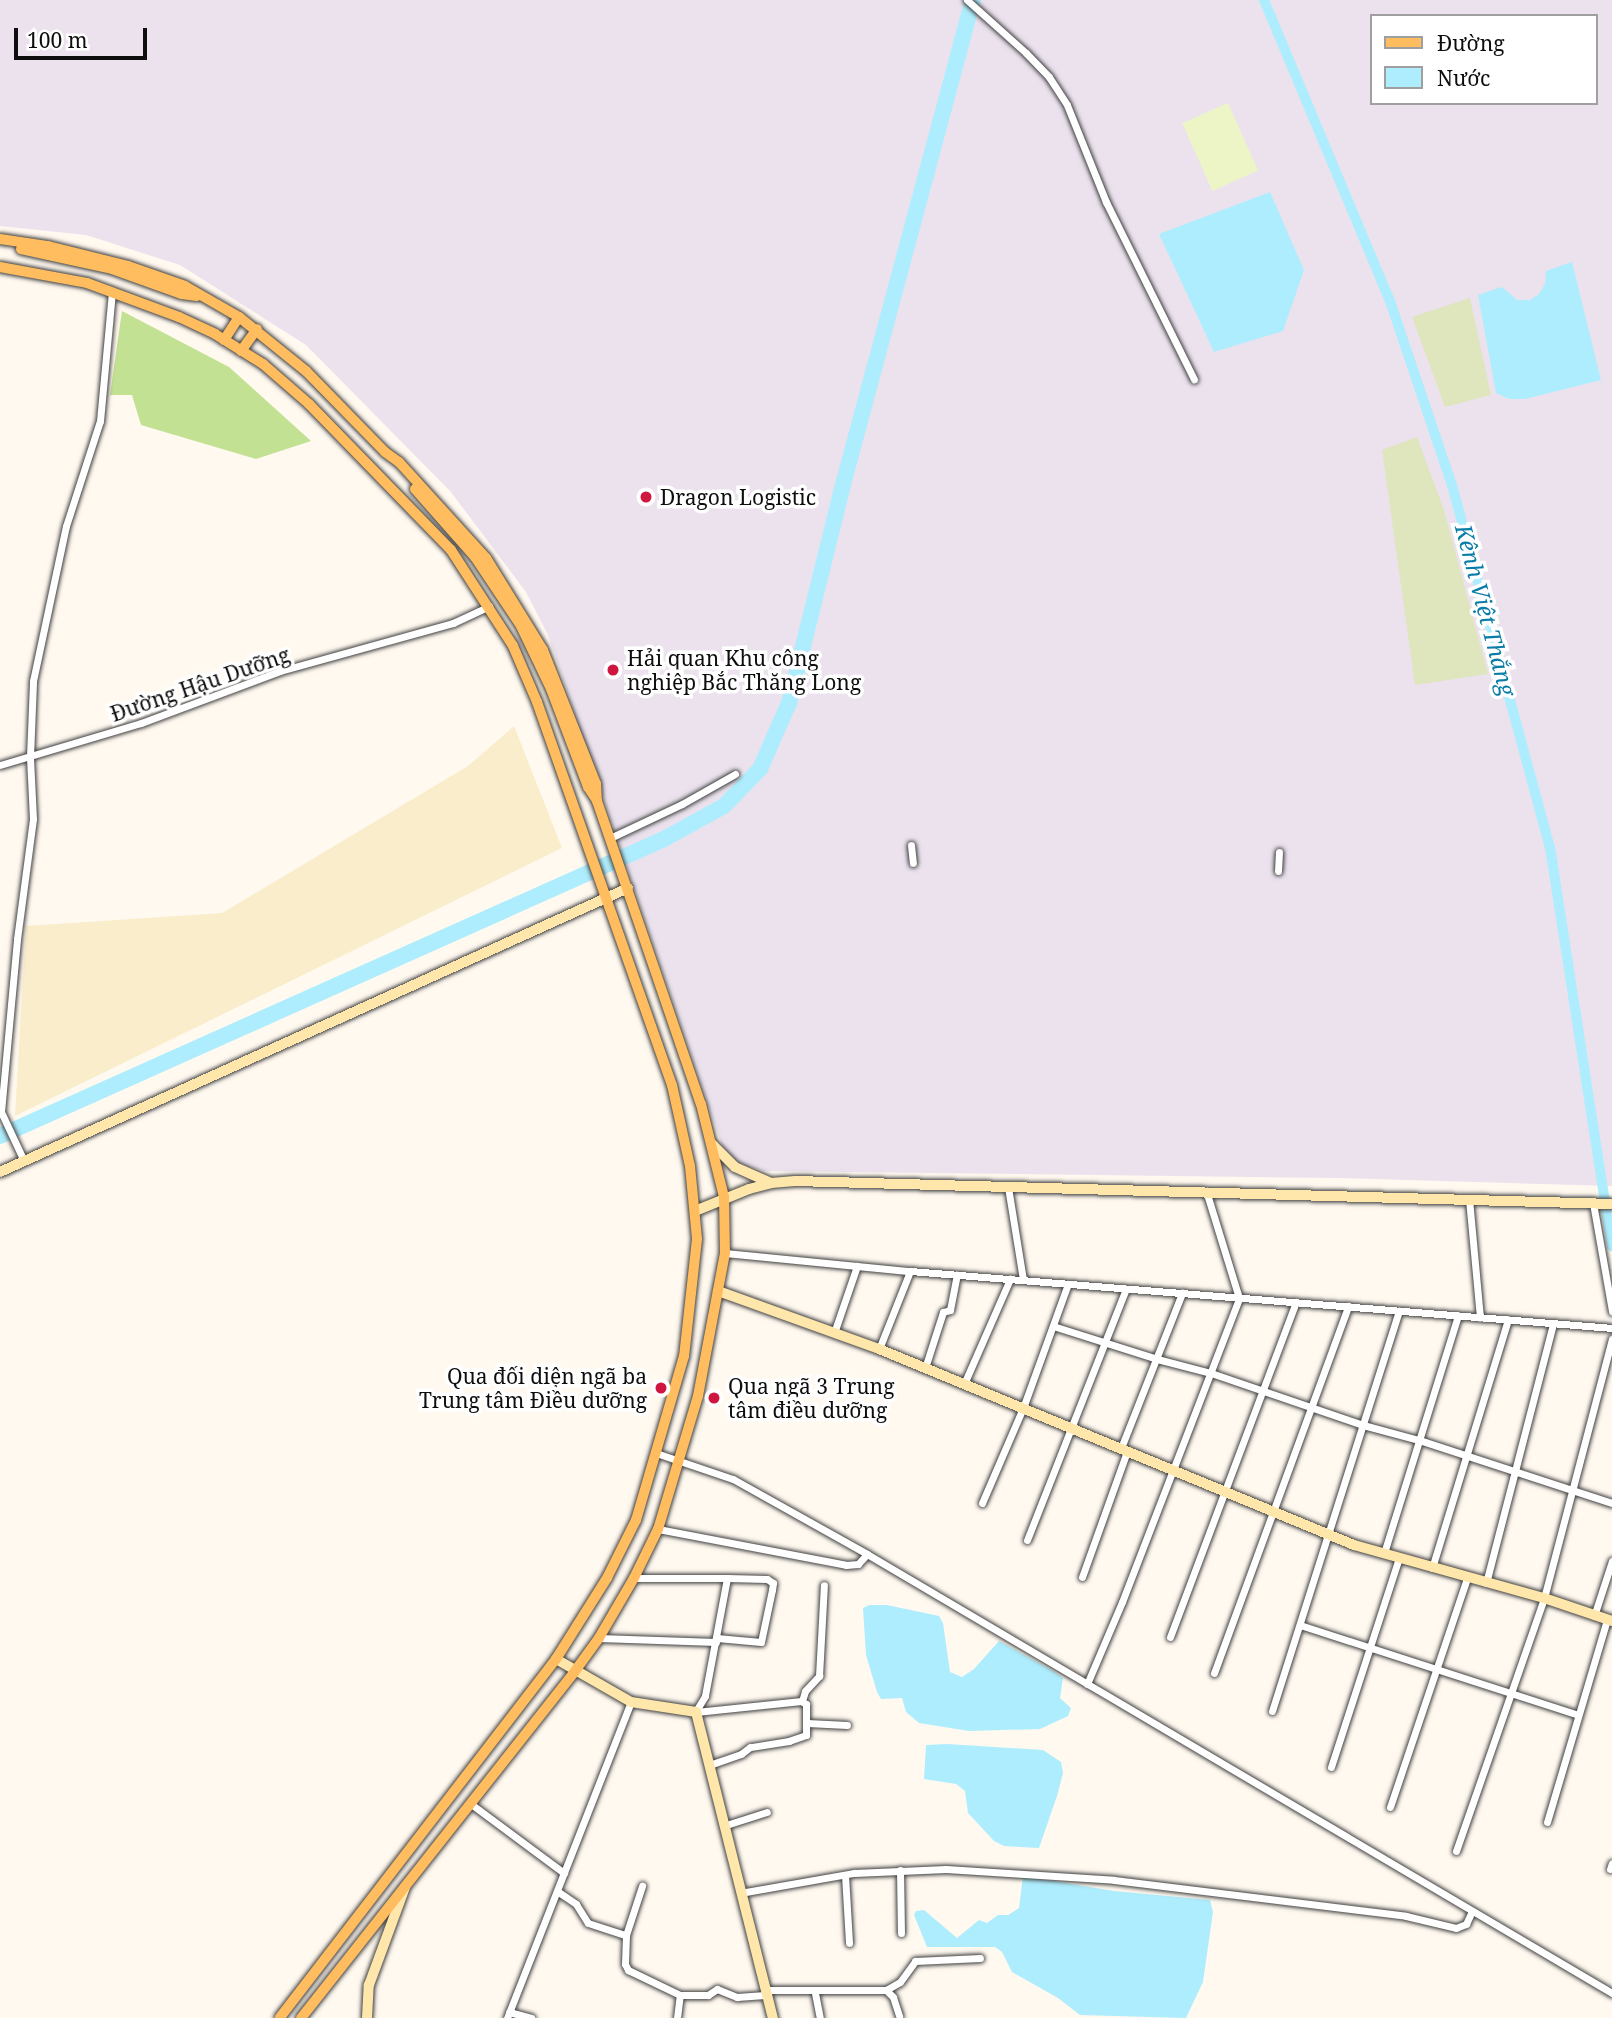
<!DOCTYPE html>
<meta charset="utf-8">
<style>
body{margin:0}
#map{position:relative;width:1612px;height:2018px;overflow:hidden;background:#fff9f0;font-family:"Noto Serif",serif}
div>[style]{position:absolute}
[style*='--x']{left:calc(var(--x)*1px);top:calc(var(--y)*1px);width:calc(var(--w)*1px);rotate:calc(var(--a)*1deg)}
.industrial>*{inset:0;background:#ebe2ee}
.farmland>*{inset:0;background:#f9edcc}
.forest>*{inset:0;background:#c3e192}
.cemetery>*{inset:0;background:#dfe5bd}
.pitch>*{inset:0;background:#edf5c7;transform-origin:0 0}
.water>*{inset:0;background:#aeedfd}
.canal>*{height:10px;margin:-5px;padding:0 5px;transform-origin:5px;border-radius:5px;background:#aeedfd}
.river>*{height:16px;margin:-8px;padding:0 8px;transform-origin:8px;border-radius:8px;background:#aeedfd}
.roads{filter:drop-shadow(0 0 2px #414141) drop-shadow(0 0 2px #414141)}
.street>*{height:7px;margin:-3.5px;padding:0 3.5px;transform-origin:3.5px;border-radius:3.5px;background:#fff}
.secondary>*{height:10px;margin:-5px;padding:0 5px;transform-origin:5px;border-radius:5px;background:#ffe7ab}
.primary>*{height:10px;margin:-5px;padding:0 5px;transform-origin:5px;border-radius:5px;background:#ffbd60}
.dots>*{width:19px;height:19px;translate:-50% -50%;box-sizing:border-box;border:4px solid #fff;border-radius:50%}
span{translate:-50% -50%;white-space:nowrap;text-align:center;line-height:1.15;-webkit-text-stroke:7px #fff;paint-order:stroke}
.poi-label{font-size:21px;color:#0e0e0e}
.left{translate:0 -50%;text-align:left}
.right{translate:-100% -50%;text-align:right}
.street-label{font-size:21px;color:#0e0e0e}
.water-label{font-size:23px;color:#097da7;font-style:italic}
.legend{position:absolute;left:1370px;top:14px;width:228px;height:91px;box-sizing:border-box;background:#fff;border:2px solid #9f9f9f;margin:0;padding:9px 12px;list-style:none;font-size:21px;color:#0e0e0e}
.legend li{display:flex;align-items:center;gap:14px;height:35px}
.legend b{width:35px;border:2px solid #9f9f9f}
.scale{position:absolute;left:14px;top:28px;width:133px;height:32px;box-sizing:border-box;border:4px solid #0e0e0e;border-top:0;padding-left:9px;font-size:21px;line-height:24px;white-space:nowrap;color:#0e0e0e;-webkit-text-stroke:5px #fff;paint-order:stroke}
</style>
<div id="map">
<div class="industrial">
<i style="clip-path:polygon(evenodd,0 0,1612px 0,1612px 1186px,1340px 1178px,765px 1171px,727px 1160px,548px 635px,526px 592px,451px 492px,306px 345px,180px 265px,86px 235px,0 226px,0 0,1372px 16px,1596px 16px,1596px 103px,1372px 103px,1372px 16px)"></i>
</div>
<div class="farmland">
<i style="clip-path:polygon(514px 726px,562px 848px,15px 1116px,26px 926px,222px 913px,468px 766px)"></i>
</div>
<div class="forest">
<i style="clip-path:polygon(122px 311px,229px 367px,311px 441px,256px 459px,141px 425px,132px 395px,110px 395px)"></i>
</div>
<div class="cemetery">
<i style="clip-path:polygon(1470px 298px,1491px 395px,1445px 407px,1412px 317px)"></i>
<i style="clip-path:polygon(1417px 437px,1444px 510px,1488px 674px,1415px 685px,1382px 450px)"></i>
</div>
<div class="pitch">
<i style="left:1228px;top:103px;width:74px;height:50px;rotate:66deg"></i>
</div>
<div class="water">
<i style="clip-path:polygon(1270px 192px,1304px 270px,1283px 331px,1214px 352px,1159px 234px)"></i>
<i style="clip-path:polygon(1572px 262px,1601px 380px,1525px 399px,1509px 399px,1496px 393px,1478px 295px,1502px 287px,1517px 300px,1530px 300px,1539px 294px,1545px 284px,1546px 271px)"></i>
<i style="clip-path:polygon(869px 1605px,887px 1605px,939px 1616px,943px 1623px,950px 1672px,962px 1677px,974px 1669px,999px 1641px,1053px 1671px,1063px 1678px,1060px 1698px,1071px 1708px,1068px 1716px,1040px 1729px,969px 1731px,919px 1723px,906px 1712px,902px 1698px,881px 1699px,877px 1692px,866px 1655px,863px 1608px)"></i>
<i style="clip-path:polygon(947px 1744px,1043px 1750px,1061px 1762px,1063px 1773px,1057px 1796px,1039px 1848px,1004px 1846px,994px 1841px,968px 1813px,965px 1791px,956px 1784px,924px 1779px,926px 1745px)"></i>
<i style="clip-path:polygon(1023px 1876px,1114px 1891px,1210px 1900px,1213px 1912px,1203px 1982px,1186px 2018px,1080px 2015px,1058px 1998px,1012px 1972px,1002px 1952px,995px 1947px,927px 1947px,914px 1915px,916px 1911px,924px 1910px,957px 1938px,979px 1920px,987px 1923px,998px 1915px,1008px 1915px,1019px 1908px)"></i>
</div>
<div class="canal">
<i style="--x:1264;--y:0;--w:326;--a:67.3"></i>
<i style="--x:1390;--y:301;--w:194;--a:71.4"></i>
<i style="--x:1452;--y:485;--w:375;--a:74.9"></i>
<i style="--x:1550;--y:847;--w:404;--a:81.2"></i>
</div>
<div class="river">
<i style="--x:0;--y:1136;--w:727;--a:-24.1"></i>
<i style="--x:664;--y:839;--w:68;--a:-28.8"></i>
<i style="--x:724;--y:806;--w:52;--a:-45.8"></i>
<i style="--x:760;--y:769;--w:72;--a:-66.3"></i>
<i style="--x:789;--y:703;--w:229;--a:-76.1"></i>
<i style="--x:844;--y:481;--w:498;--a:-75"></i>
</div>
<div class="roads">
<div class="street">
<i style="--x:967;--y:0;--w:79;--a:41.9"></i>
<i style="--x:1026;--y:53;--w:33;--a:46"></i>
<i style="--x:1049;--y:77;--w:33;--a:57"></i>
<i style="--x:1067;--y:105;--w:105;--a:68.1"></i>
<i style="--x:1106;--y:202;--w:198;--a:63.6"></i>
<i style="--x:0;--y:765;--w:147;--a:-16.6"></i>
<i style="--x:141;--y:723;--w:148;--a:-20.5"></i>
<i style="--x:280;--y:671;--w:180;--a:-15.5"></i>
<i style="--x:453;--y:623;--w:40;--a:-25"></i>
<i style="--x:610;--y:838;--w:80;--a:-25.3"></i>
<i style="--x:682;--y:804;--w:61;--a:-29.5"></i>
<i style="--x:911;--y:845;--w:18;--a:84"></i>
<i style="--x:1278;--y:871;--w:19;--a:-87"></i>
<i style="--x:24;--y:1161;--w:54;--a:-115.1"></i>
<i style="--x:1;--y:1112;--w:174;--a:-84.7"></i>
<i style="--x:17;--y:939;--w:121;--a:-82.4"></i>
<i style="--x:33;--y:819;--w:62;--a:-92.8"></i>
<i style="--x:30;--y:757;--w:76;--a:-87.7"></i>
<i style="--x:33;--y:681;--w:158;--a:-78"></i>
<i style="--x:66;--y:526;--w:110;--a:-72.1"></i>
<i style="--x:100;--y:421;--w:130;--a:-84.7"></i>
<i style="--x:1008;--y:1187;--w:94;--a:80.8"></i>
<i style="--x:1469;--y:1199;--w:119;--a:84.7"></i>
<i style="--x:1593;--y:1203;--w:110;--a:80"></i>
<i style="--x:725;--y:1253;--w:186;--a:5.6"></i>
<i style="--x:910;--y:1271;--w:704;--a:4.64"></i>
<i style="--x:1053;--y:1326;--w:109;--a:17.6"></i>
<i style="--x:1157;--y:1359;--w:56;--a:14.5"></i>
<i style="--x:1211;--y:1373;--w:161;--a:18.9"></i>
<i style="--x:1363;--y:1425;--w:58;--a:15"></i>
<i style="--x:1419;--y:1440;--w:203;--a:18.1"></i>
<i style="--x:834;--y:1333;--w:71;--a:-71.1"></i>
<i style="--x:879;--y:1349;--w:84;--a:-68.3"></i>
<i style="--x:925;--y:1368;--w:59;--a:-72.2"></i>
<i style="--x:943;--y:1312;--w:7;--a:-16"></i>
<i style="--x:950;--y:1310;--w:36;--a:-79"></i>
<i style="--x:964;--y:1384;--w:115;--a:-66.3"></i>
<i style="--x:1121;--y:1448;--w:167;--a:-68.5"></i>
<i style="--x:656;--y:1453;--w:81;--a:18.7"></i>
<i style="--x:733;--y:1479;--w:154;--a:29.2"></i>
<i style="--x:867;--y:1554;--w:865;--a:30.51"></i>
<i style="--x:982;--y:1503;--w:103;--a:-66.7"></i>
<i style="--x:1023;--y:1408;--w:132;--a:-70.1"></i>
<i style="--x:658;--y:1529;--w:191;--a:10.8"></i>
<i style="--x:846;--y:1565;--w:12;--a:-5"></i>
<i style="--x:858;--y:1564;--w:13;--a:-48"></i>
<i style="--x:1027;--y:1540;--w:270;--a:-68.5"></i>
<i style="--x:1384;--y:1553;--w:249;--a:-72.7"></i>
<i style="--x:1432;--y:1568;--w:260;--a:-73"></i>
<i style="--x:1082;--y:1577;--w:134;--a:-70.3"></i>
<i style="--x:634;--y:1578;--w:93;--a:0"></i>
<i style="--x:727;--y:1578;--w:120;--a:100.6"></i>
<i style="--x:705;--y:1696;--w:17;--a:121"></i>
<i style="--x:1486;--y:1583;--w:268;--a:-75.5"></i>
<i style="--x:1594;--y:1616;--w:58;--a:-71.9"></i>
<i style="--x:1300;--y:1625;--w:292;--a:17.9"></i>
<i style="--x:1170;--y:1637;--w:358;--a:-69.4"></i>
<i style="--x:599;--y:1638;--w:117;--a:2"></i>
<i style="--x:717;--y:1638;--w:44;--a:5.2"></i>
<i style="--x:761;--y:1642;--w:53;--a:-78.1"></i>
<i style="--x:772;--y:1590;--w:7;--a:-82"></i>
<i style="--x:773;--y:1583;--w:7;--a:-146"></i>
<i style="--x:767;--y:1579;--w:40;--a:-178.6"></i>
<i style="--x:1214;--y:1673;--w:391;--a:-69.9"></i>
<i style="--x:1087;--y:1684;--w:89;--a:-66.9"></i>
<i style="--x:1122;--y:1602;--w:326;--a:-68.9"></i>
<i style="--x:1239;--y:1298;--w:112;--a:-107.1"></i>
<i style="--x:802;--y:1701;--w:10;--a:-73"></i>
<i style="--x:805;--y:1691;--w:21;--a:-47"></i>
<i style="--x:819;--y:1676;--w:91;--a:-86.9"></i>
<i style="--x:1272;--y:1711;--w:420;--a:-72.4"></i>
<i style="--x:696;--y:1712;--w:106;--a:-6"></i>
<i style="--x:801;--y:1701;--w:6;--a:31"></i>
<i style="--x:806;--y:1704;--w:31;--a:90"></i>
<i style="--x:806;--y:1735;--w:18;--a:161"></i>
<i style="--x:789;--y:1741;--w:39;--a:171"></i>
<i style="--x:750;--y:1747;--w:11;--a:142"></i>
<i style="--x:741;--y:1754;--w:34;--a:161"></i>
<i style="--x:807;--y:1723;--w:40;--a:2.9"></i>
<i style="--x:1331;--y:1767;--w:220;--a:-72"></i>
<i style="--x:471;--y:1804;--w:116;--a:36.6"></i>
<i style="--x:1390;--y:1807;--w:242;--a:-71.4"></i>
<i style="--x:1547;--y:1822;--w:211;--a:-73.5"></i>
<i style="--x:723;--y:1826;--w:46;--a:-17.7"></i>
<i style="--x:1456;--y:1851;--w:268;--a:-70.8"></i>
<i style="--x:1544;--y:1598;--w:268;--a:-75.3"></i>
<i style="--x:1610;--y:1869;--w:6;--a:-72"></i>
<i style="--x:900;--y:1870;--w:63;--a:89.1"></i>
<i style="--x:845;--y:1875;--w:68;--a:86.6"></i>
<i style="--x:557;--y:1891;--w:23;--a:34"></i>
<i style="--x:576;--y:1904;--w:22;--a:58"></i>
<i style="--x:588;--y:1923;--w:40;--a:18"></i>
<i style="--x:626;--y:1935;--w:29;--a:92"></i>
<i style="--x:625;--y:1964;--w:7;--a:63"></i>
<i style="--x:628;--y:1970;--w:58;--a:25.7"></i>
<i style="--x:680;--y:1995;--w:28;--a:0"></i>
<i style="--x:708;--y:1995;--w:11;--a:-34"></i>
<i style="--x:717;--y:1989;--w:22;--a:22"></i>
<i style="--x:737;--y:1997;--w:28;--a:-4"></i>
<i style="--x:740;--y:1893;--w:116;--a:-10"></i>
<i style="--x:854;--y:1873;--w:92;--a:-2.5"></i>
<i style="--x:946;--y:1869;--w:168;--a:3.7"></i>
<i style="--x:1114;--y:1880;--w:294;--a:7"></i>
<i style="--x:1406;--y:1916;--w:51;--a:13.5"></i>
<i style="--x:1456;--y:1928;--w:11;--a:-22"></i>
<i style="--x:1466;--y:1924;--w:14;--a:-65"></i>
<i style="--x:626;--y:1935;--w:52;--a:-71.9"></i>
<i style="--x:765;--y:1990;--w:121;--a:0"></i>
<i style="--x:886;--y:1990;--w:10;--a:45"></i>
<i style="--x:893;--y:1997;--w:20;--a:72"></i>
<i style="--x:886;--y:1990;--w:16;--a:-30"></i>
<i style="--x:900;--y:1982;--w:26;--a:-54"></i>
<i style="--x:915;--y:1961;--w:65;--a:-2.6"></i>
<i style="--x:815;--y:1993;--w:25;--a:79"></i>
<i style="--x:509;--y:2012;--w:23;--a:15"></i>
<i style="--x:507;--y:2018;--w:339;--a:-68.6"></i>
<i style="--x:677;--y:2018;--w:23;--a:-83"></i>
</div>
<div class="secondary">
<i style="--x:711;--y:1143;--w:34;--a:45"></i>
<i style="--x:735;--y:1167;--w:39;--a:24"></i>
<i style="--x:0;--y:1172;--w:689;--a:-24.33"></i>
<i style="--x:695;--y:1211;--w:58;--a:-22.2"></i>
<i style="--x:749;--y:1189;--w:23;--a:-15"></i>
<i style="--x:771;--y:1183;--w:24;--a:-5"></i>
<i style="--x:795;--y:1181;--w:817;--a:1.61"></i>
<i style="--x:718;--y:1291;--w:171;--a:19.8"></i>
<i style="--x:879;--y:1349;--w:514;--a:22.42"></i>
<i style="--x:1354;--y:1545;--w:197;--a:15.6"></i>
<i style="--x:1544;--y:1598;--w:72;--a:18.7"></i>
<i style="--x:556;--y:1659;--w:86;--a:29.8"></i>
<i style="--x:631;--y:1702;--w:66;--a:8.7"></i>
<i style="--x:696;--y:1712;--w:316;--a:75.9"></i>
<i style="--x:367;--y:2018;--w:33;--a:-87"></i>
<i style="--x:369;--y:1985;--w:104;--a:-69.8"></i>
</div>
<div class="primary">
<i style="--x:0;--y:239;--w:49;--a:8.3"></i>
<i style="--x:48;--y:246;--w:82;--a:14"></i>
<i style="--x:128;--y:266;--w:60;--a:19.3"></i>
<i style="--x:185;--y:286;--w:62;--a:29.9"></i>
<i style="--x:239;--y:317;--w:86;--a:38.9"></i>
<i style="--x:306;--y:371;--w:113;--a:45.7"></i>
<i style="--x:385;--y:452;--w:17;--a:36"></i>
<i style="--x:399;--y:462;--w:130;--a:47.8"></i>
<i style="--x:486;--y:558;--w:108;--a:58.2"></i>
<i style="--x:543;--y:650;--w:144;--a:68.4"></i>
<i style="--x:596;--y:784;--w:17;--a:87"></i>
<i style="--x:597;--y:801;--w:320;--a:71.1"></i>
<i style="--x:701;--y:1104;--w:96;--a:76.1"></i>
<i style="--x:724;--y:1197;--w:56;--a:89"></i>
<i style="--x:725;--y:1253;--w:146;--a:100.7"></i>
<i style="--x:698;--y:1396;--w:139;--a:106.7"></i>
<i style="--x:658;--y:1529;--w:55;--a:116.1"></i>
<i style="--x:634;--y:1578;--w:69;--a:120.3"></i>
<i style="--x:599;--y:1638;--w:39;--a:126"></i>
<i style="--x:576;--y:1670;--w:444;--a:128.3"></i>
<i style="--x:21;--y:249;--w:93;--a:12.4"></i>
<i style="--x:112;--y:269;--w:74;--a:19.7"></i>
<i style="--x:182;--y:294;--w:15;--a:8"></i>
<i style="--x:0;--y:267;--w:88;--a:10.4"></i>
<i style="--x:87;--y:283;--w:98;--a:20.3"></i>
<i style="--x:179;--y:317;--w:40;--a:25"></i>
<i style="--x:215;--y:334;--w:57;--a:32"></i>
<i style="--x:263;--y:364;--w:61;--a:41"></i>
<i style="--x:309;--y:404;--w:204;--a:45.8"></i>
<i style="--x:451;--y:550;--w:114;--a:57.1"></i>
<i style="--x:513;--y:646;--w:61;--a:66.8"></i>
<i style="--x:537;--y:702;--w:406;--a:70.6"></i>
<i style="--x:672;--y:1085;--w:83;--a:77.5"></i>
<i style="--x:690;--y:1166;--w:73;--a:84.5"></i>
<i style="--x:697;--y:1239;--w:118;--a:96.3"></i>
<i style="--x:684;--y:1356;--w:171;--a:106.3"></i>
<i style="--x:636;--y:1520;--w:65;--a:116.6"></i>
<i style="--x:607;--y:1578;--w:96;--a:122.2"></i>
<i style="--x:556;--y:1659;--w:453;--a:127.6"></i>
<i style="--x:224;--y:340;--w:27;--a:-57"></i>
<i style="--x:241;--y:351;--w:27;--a:-54"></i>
<i style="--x:415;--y:489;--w:91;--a:48.6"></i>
<i style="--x:475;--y:557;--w:83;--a:56.3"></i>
<i style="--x:521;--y:626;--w:70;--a:64.5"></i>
<i style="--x:551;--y:689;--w:105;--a:69.3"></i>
<i style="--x:588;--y:787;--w:14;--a:56"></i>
</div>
</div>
<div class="dots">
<i style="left:646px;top:497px;background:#cf163f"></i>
<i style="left:613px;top:670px;background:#cf163f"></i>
<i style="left:661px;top:1388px;background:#cf163f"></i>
<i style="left:714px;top:1398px;background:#cf163f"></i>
</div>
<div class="poi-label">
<span class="left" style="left:660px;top:497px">Dragon Logistic</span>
<span class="left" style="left:627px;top:670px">Hải quan Khu công<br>nghiệp Bắc Thăng Long</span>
<span class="right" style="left:647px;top:1388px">Qua đối diện ngã ba<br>Trung tâm Điều dưỡng</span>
<span class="left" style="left:728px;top:1398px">Qua ngã 3 Trung<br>tâm điều dưỡng</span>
</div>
<div class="street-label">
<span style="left:200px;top:684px;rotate:-19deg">Đường Hậu Dưỡng</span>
</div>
<div class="water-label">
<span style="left:1486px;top:610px;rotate:75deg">Kênh Việt Thắng</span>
</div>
<ul class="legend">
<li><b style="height:9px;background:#ffbd60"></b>Đường</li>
<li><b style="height:19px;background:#aeedfd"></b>Nước</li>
</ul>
<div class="scale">100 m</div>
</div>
